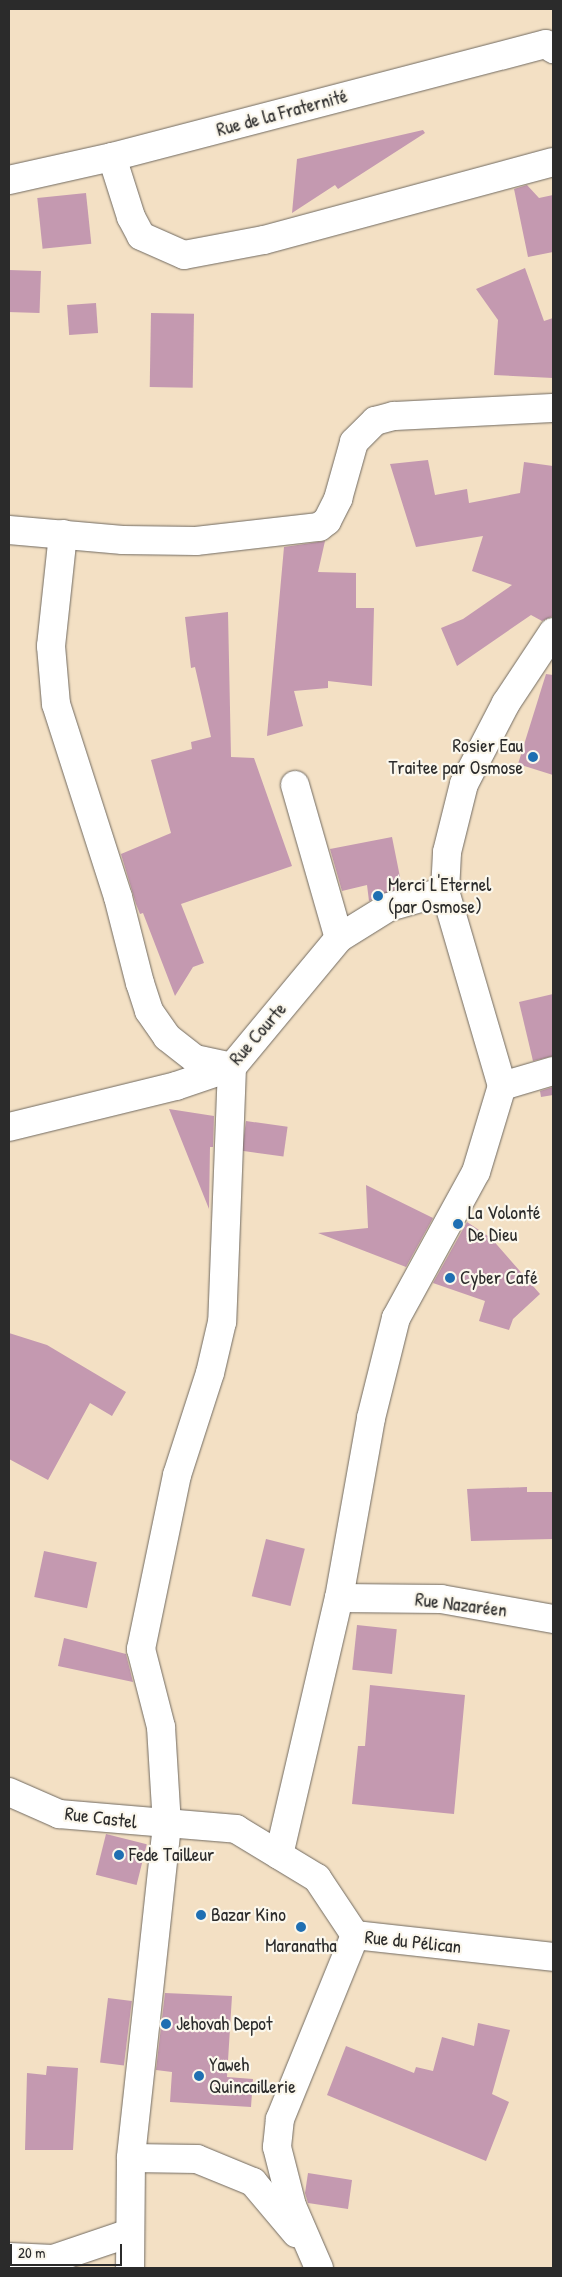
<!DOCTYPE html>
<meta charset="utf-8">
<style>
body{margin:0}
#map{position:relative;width:562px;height:2277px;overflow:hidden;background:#f3e0c4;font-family:"Patrick Hand",sans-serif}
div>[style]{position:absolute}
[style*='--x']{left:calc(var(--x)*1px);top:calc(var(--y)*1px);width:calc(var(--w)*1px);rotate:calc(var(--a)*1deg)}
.building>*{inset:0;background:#c499b0;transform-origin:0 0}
.roads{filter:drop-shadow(0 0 1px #716a61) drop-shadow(0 0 1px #716a61)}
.street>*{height:28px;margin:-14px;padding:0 14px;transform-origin:14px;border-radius:14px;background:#fff}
.dots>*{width:14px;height:14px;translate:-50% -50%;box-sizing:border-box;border:2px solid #fbf7ec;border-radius:50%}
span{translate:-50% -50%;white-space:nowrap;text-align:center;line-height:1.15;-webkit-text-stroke:4.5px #fbf7ec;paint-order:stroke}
.street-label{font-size:19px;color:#2b2b2b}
.poi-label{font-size:19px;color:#2b2b2b}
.right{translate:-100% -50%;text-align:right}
.left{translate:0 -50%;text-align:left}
.frame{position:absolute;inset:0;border:10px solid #2b2b2b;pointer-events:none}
.scale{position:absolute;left:10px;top:2244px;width:112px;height:22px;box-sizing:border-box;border:2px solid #2b2b2b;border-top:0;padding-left:6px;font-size:15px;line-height:18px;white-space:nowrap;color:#2b2b2b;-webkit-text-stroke:4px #fbf7ec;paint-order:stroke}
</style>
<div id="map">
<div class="building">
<i style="clip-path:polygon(423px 130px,425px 133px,338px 189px,335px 185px,292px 213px,297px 159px)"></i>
<i style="clip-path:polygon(527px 185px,539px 198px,553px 195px,553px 252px,528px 257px,514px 189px)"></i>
<i style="left:86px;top:193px;width:51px;height:49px;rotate:84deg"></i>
<i style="clip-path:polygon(525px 268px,544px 321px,553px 318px,553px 378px,494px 375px,498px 320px,476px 289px)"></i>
<i style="left:9px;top:270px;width:32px;height:42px;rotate:2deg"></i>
<i style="left:96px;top:303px;width:30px;height:29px;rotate:86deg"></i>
<i style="left:151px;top:313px;width:43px;height:74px;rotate:1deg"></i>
<i style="clip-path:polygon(428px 460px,435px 495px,467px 489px,469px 503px,520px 493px,524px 462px,553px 466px,553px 616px,542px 621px,531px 615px,457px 666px,441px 628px,463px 619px,512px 585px,472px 571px,483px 536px,416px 547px,390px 464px)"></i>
<i style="clip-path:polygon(325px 541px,318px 572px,356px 573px,356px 608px,374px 608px,372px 686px,328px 681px,328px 688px,294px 691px,303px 726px,267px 736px,284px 547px)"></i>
<i style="clip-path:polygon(228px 612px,231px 757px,254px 758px,292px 866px,181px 904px,204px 963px,193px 967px,175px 996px,143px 913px,140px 914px,136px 904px,121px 854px,171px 833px,151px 760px,192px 749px,191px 742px,211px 737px,195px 667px,191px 668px,185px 617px)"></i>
<i style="clip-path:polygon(546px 674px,553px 675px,553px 775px,518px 764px)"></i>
<i style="clip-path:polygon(392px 837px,402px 887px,369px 901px,367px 885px,342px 891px,330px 849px)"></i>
<i style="clip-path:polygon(553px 994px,553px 1056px,533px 1061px,519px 1002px)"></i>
<i style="clip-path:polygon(553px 1087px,553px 1095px,541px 1097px,540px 1091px)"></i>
<i style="clip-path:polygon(169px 1109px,214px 1116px,213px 1147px,210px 1147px,209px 1209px)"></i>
<i style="left:246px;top:1121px;width:42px;height:30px;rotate:8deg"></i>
<i style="clip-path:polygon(366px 1185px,433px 1218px,406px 1267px,318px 1233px,368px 1228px)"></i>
<i style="clip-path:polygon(467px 1222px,491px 1238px,540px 1294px,513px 1319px,509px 1330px,479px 1321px,485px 1301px,433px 1283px)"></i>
<i style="clip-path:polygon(9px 1333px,47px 1345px,126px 1392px,112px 1416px,90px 1403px,48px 1480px,9px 1459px)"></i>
<i style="clip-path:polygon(527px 1487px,527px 1492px,553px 1492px,553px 1539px,471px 1541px,467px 1489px)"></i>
<i style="left:266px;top:1539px;width:40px;height:59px;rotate:14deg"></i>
<i style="left:44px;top:1551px;width:54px;height:47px;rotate:12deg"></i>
<i style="left:357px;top:1625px;width:40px;height:45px;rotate:6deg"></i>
<i style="clip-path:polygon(64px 1638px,126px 1654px,133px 1682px,58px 1666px)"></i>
<i style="clip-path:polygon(370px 1685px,465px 1695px,454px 1814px,352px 1804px,358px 1746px,365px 1746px)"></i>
<i style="left:106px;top:1834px;width:42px;height:42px;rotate:14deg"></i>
<i style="clip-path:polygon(165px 1993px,232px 1996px,227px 2077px,253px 2079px,251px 2107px,170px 2102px,172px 2072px,156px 2070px)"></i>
<i style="left:108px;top:1998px;width:24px;height:65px;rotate:7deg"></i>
<i style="clip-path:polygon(478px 2023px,510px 2030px,492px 2094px,509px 2102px,486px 2161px,327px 2095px,346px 2046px,414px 2073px,416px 2067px,433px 2071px,442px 2037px,474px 2046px)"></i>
<i style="clip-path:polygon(47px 2066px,78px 2068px,73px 2150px,25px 2150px,27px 2073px,46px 2075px)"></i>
<i style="clip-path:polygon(308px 2173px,352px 2180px,348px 2209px,308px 2203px,305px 2193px)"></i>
</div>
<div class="roads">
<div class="street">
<i style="--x:112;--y:157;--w:63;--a:72.4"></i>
<i style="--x:131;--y:217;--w:21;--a:62"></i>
<i style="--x:141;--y:236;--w:47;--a:23.8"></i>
<i style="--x:184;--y:255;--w:81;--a:-10.6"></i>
<i style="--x:264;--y:240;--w:299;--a:-15.1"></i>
<i style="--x:9;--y:180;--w:106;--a:-12.6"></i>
<i style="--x:112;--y:157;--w:448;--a:-14.6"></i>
<i style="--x:546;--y:44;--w:9;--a:36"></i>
<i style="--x:9;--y:530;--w:114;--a:5"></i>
<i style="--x:123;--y:540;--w:73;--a:0.8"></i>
<i style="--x:196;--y:541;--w:124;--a:-6.5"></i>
<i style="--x:319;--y:527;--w:10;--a:-37"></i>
<i style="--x:327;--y:521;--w:25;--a:-63"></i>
<i style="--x:338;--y:499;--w:59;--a:-74.3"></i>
<i style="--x:354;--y:442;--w:30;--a:-45"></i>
<i style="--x:375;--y:421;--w:20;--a:-15"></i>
<i style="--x:394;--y:416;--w:159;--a:-2.9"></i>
<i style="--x:63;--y:534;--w:113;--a:96.1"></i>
<i style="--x:51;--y:646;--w:58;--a:85.1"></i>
<i style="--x:56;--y:704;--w:203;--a:72.2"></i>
<i style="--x:118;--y:897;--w:89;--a:75.7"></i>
<i style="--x:140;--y:983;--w:29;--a:72"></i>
<i style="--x:149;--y:1011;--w:32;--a:55"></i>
<i style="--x:167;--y:1037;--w:36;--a:38"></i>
<i style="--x:195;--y:1059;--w:38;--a:12"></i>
<i style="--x:232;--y:1067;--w:255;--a:92.2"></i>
<i style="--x:222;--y:1322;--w:52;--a:103.2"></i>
<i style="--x:210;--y:1373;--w:107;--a:107.9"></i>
<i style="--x:177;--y:1475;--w:178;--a:101.7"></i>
<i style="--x:141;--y:1649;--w:81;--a:75.6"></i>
<i style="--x:161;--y:1727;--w:98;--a:86.5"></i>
<i style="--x:167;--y:1825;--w:335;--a:96.2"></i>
<i style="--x:131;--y:2158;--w:110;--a:90.5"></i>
<i style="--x:295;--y:785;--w:159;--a:74"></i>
<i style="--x:502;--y:1086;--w:53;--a:-16.4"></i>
<i style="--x:9;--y:1127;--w:172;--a:-13.8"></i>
<i style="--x:176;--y:1086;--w:59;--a:-18.7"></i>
<i style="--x:232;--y:1067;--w:168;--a:-50.3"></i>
<i style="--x:339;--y:938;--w:59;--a:-31.8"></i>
<i style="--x:389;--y:907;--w:58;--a:-15.9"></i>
<i style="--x:339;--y:1598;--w:102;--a:0.6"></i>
<i style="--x:441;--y:1599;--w:114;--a:10.1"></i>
<i style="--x:9;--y:1792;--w:55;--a:23.7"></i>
<i style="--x:59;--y:1814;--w:178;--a:4.8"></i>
<i style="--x:236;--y:1829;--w:95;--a:31.2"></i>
<i style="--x:317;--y:1878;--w:69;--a:56.3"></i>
<i style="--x:355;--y:1935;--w:199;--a:6.3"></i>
<i style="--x:279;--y:1855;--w:264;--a:-76.9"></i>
<i style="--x:339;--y:1598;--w:183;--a:-79.9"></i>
<i style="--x:371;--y:1418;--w:103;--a:-76"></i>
<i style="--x:396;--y:1318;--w:166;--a:-61.3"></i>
<i style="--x:476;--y:1172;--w:90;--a:-73.2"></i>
<i style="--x:502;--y:1086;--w:203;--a:-106.3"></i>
<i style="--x:445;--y:891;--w:39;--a:-87"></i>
<i style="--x:447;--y:852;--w:70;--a:-76"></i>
<i style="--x:464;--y:784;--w:91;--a:-62.6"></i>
<i style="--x:506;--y:703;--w:85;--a:-56.5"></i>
<i style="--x:131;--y:2158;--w:66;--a:0.9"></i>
<i style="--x:197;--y:2159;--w:61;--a:22.3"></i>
<i style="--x:253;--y:2182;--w:67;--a:49.9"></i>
<i style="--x:9;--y:2257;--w:44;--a:2.6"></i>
<i style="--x:53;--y:2259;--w:81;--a:-18.7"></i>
<i style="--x:319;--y:2268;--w:68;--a:-113.5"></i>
<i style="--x:292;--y:2206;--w:61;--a:-104.3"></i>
<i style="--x:277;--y:2147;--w:28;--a:-84"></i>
<i style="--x:280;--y:2119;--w:199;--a:-67.8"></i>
</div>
</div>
<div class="dots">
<i style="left:533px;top:757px;background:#1f6fb2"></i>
<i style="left:378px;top:896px;background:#1f6fb2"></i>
<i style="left:458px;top:1224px;background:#1f6fb2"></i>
<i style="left:450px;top:1278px;background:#1f6fb2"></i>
<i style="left:119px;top:1855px;background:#1f6fb2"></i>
<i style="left:201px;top:1915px;background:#1f6fb2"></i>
<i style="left:301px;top:1927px;background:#1f6fb2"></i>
<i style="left:166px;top:2024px;background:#1f6fb2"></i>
<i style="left:199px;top:2076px;background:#1f6fb2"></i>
</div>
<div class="street-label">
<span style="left:282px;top:113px;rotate:-15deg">Rue de la Fraternité</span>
<span style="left:258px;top:1034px;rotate:-49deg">Rue Courte</span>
<span style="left:461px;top:1605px;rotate:7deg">Rue Nazaréen</span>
<span style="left:101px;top:1818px;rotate:7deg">Rue Castel</span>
<span style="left:413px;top:1942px;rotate:6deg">Rue du Pélican</span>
</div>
<div class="poi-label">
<span class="right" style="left:523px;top:757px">Rosier Eau<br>Traitee par Osmose</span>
<span class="left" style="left:388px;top:896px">Merci L'Eternel<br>(par Osmose)</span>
<span class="left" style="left:468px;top:1224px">La Volonté<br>De Dieu</span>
<span class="left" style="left:460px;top:1278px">Cyber Café</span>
<span class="left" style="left:129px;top:1855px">Fede Tailleur</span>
<span class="left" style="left:211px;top:1915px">Bazar Kino</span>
<span style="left:301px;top:1946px">Maranatha</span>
<span class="left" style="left:176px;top:2024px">Jehovah Depot</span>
<span class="left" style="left:209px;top:2076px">Yaweh<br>Quincaillerie</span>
</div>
<div class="frame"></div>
<div class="scale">20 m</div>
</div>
